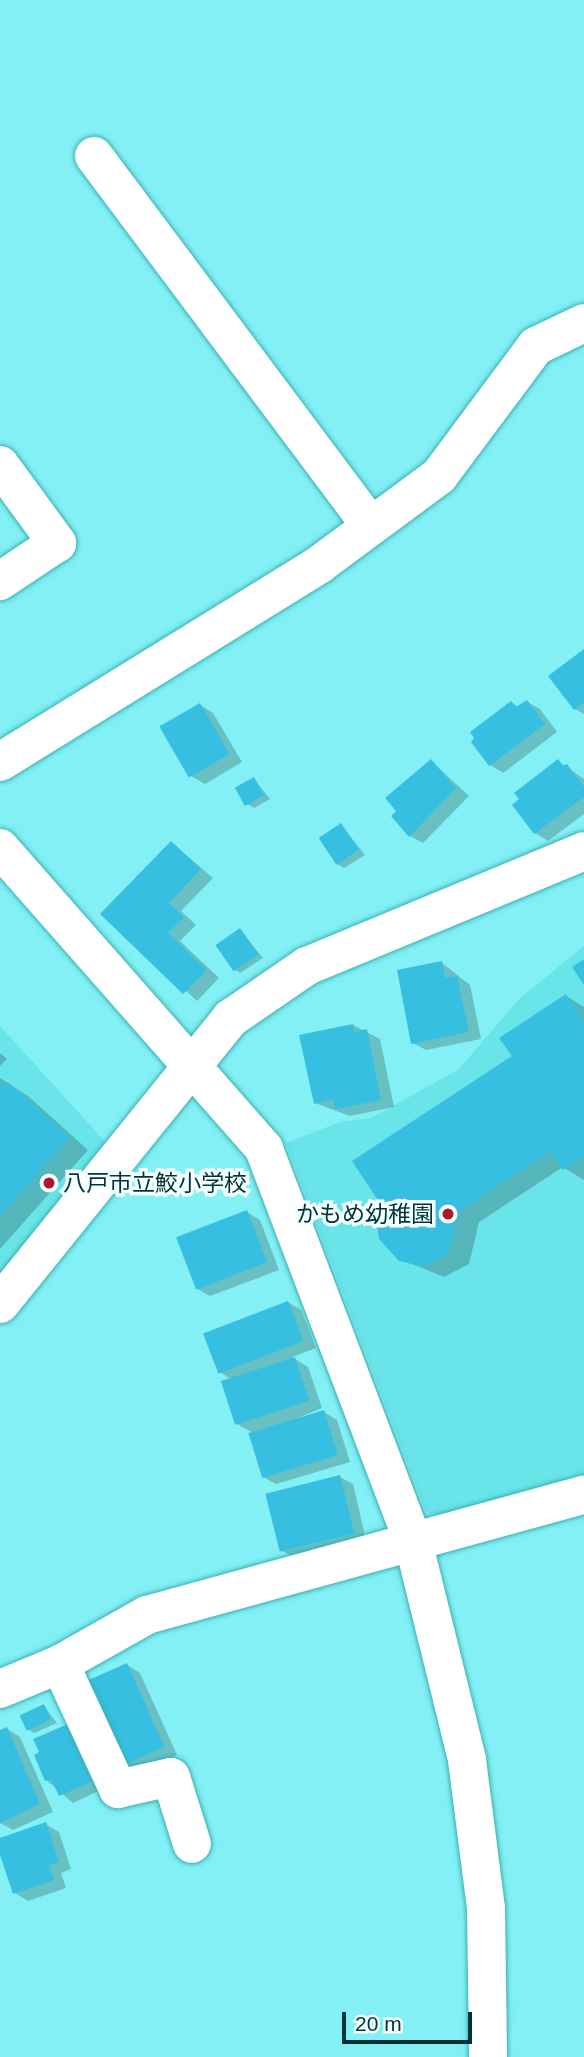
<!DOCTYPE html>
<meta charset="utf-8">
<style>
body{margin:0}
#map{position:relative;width:584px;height:2057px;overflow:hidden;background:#82f0f4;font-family:Arial,"Noto Sans JP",sans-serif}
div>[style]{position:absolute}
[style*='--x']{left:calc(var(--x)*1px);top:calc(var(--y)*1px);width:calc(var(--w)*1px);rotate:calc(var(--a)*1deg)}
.built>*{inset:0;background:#69e4e9}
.shadow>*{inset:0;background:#0003}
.building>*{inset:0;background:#36bfe1;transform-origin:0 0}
.roads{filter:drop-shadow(0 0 2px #3ab0b4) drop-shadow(0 0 2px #3ab0b4)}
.street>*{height:38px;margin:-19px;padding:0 19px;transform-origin:19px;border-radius:19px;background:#fff}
.dots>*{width:19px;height:19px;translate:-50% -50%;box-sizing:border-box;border:4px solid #f5ffff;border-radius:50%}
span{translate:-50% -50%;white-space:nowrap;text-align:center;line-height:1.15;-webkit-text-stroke:7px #f5ffff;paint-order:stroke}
.poi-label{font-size:23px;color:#003335}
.left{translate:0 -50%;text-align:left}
.right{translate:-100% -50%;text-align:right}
.scale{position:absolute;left:342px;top:2012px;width:130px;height:32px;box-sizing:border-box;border:4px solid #003335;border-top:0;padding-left:9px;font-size:21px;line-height:24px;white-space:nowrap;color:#003335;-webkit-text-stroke:5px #f5ffff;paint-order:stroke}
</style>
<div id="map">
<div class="built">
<i style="clip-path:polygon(584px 946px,584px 1477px,439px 1518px,426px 1511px,286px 1143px,340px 1122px,371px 1118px,458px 1070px,519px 999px)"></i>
<i style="clip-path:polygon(0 1026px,119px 1157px,0 1304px)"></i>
</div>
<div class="shadow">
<i style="clip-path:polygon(584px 651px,584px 714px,575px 709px)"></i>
<i style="clip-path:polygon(527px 702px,540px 709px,557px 732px,503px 773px,490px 765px,473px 742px,512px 703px,519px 707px)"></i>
<i style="clip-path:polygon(200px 705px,213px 713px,242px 762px,205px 784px,191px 776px)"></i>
<i style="clip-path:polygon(431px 761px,469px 796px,423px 843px,410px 836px)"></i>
<i style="clip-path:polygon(558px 761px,584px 779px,584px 814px,548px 841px,535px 833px)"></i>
<i style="clip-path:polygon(254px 779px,270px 799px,254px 808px,247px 804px)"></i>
<i style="clip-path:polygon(341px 825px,365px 855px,344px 868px,337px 864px)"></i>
<i style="clip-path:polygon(172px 843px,213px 878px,181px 911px,196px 925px,180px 941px,219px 978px,197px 1001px,103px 914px)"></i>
<i style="clip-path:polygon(240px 930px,263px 958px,240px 973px,234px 969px)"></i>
<i style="clip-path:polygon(442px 963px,470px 985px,481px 1039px,426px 1050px,413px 1043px)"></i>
<i style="clip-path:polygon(566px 996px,584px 1007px,584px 1180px,563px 1167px,479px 1222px,469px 1264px,444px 1277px,400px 1259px,514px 1057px)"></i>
<i style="clip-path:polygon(353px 1025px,380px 1039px,394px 1107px,350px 1116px,315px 1103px)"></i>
<i style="clip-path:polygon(0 1053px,7px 1059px,0 1066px)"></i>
<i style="clip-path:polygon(0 1078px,28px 1096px,88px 1150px,0 1249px)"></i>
<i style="clip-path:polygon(247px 1212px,260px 1220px,279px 1270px,210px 1296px,197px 1289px)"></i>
<i style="clip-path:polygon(288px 1302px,301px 1310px,316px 1348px,292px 1357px,308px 1367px,322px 1408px,276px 1427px,324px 1412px,337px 1420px,350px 1462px,276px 1484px,263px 1477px,253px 1433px,237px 1424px,232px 1380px,220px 1372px)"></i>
<i style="clip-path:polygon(340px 1477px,353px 1484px,366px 1540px,294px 1558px,281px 1550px)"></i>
<i style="clip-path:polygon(127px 1665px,140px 1673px,177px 1755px,140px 1771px,127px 1764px)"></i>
<i style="clip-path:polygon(44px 1706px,57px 1723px,34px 1733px,27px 1729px)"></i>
<i style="clip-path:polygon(67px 1726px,105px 1788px,73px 1803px,46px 1780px)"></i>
<i style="clip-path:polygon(7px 1729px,20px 1737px,53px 1812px,13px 1830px,0 1823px,0 1732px)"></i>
<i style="clip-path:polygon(45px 1824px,59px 1832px,71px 1869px,61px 1873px,66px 1888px,28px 1901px,15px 1893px,0 1840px)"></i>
</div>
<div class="building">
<i style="clip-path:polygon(584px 649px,584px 702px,574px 710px,548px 676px)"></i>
<i style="clip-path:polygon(527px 700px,545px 724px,489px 766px,471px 742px,474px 738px,470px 732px,511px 701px,516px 707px)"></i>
<i style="left:200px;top:703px;width:59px;height:47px;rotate:60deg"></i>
<i style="clip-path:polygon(431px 759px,456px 788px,409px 837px,391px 816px,396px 811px,385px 798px)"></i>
<i style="clip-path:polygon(558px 759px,563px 766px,567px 764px,584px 787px,584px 797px,534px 834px,512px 805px,519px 799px,514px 793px)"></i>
<i style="left:254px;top:777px;width:21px;height:22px;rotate:61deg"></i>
<i style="left:341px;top:823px;width:32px;height:27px;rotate:56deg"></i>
<i style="clip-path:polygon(171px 841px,201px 869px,169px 903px,184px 917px,168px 933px,207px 970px,183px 994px,100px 914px)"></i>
<i style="left:240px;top:928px;width:32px;height:30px;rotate:55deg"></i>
<i style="clip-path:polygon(584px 959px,584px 985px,572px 967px)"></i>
<i style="clip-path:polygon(442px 961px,445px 978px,457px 976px,469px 1032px,411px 1044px,397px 970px)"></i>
<i style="clip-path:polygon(566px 994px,584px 1022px,584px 1156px,563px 1170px,551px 1151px,459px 1211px,449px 1253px,424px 1267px,399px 1261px,379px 1239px,376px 1220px,381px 1205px,352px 1161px,512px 1056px,499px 1038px)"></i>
<i style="clip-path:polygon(353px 1024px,354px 1032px,367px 1029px,381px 1100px,335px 1109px,333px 1099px,314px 1104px,299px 1035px)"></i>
<i style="clip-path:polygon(8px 1082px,70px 1137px,0 1216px,0 1083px,4px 1086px)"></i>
<i style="left:247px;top:1210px;width:56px;height:76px;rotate:69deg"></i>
<i style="left:288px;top:1301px;width:43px;height:91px;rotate:69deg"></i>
<i style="left:295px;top:1357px;width:46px;height:78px;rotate:72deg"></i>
<i style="left:324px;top:1410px;width:47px;height:79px;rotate:73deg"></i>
<i style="left:340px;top:1475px;width:60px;height:77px;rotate:76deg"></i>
<i style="left:127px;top:1663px;width:92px;height:43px;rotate:66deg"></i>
<i style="left:44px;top:1704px;width:17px;height:27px;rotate:65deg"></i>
<i style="clip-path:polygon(68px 1724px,93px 1781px,59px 1796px,51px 1779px,45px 1781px,34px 1755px,39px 1752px,33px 1739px)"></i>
<i style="clip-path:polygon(7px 1727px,40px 1804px,0 1823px,0 1730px)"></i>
<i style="clip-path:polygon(46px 1822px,59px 1862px,49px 1865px,54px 1880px,13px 1894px,0 1855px,0 1838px)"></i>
</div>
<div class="roads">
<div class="street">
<i style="--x:94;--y:156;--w:462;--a:53.2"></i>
<i style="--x:0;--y:465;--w:97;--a:53.8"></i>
<i style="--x:57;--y:543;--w:69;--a:146.3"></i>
<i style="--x:0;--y:762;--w:376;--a:-31.7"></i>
<i style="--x:320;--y:564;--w:148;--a:-36.5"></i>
<i style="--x:439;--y:476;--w:162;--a:-53.3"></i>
<i style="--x:536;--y:346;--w:53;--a:-25.6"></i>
<i style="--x:0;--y:848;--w:400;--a:48.7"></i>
<i style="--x:264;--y:1149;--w:419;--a:69.2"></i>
<i style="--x:413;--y:1541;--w:226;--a:76.1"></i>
<i style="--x:467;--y:1760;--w:149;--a:82.7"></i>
<i style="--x:486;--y:1908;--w:149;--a:89.2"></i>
<i style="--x:0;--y:1304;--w:368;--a:-51.1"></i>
<i style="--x:231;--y:1018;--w:92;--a:-34.4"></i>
<i style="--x:307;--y:966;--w:300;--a:-22.5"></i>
<i style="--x:60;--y:1664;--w:138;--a:65.1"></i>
<i style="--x:118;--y:1789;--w:54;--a:-12.8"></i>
<i style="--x:171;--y:1777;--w:70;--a:72.6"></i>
<i style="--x:0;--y:1689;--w:65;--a:-22.6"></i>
<i style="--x:60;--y:1664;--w:100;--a:-29.4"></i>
<i style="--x:147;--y:1615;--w:453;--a:-15.4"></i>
</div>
</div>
<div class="dots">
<i style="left:49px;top:1183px;background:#ac1733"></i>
<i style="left:448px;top:1214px;background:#ac1733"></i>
</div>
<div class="poi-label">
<span class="left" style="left:63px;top:1183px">八戸市立鮫小学校</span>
<span class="right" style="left:434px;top:1214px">かもめ幼稚園</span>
</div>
<div class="scale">20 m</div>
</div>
